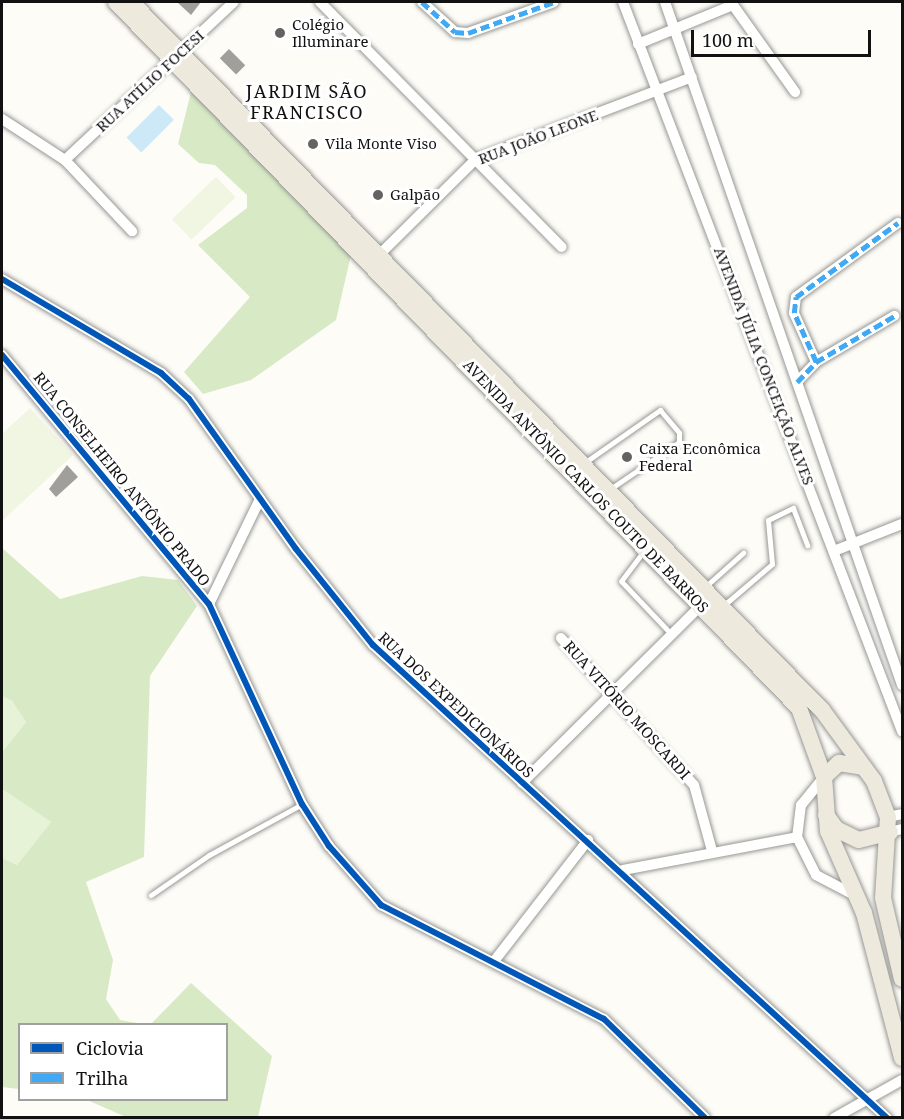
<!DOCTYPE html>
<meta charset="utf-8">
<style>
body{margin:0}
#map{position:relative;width:904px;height:1119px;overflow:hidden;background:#fdfcf7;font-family:"Noto Serif",serif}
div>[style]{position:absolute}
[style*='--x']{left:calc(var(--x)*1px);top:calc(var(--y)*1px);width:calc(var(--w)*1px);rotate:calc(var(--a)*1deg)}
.green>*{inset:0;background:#e7f3d7}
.forest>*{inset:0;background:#d8eac5}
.pitch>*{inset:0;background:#f0f6e1;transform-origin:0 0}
.water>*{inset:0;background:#cde8f7;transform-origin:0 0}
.building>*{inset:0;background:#a19f9c;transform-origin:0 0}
.roads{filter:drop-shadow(0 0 2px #979795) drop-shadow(0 0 2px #979795)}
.service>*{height:5px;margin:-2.5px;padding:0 2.5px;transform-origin:2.5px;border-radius:2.5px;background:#fffffe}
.minor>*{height:10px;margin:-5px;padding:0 5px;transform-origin:5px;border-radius:5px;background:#fffffe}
.primary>*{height:16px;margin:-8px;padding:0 8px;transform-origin:8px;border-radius:8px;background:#ede9dc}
.quiet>*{height:4.5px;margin-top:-2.25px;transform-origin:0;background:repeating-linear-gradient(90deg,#3fa9f5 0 9px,transparent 0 13.5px)}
.cycleway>*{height:6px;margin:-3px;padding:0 3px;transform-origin:3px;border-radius:3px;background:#0057b8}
.dots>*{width:16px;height:16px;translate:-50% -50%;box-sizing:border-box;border:3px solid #fff;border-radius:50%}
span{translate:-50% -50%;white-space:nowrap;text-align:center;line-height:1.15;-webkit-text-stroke:6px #fff;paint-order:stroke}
.poi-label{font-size:15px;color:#111}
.left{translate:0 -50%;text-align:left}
.street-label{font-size:15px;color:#111}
.quarter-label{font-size:18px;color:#111;letter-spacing:1.5px}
.frame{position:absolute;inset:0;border:3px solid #111;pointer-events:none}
.legend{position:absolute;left:18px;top:1023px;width:210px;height:78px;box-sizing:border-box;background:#fff;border:2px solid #a0a0a0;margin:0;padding:8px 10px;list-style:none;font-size:18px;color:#111}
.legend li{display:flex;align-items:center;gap:12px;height:30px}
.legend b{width:30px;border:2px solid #a0a0a0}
.scale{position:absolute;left:691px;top:30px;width:180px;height:27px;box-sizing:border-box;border:3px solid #111;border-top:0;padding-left:8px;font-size:18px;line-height:21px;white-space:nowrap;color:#111;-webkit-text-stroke:4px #fff;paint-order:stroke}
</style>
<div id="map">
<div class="green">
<i style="clip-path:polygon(2px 696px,12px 701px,26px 722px,2px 752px)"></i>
<i style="clip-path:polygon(2px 789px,51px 822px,17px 865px,2px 858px)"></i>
</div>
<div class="forest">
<i style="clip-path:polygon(192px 88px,351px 255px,336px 320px,251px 380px,203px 394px,184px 372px,250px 297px,198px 245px,247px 208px,247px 195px,215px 165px,199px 163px,178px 144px)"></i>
<i style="clip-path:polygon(2px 548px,60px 599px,142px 576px,178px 580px,197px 606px,150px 676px,144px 857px,86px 882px,113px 960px,106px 999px,120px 1020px,142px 1024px,20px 1024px,19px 1089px,2px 1087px,2px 858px,17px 865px,51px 822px,2px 789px,2px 752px,26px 722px,12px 701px,2px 696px)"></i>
<i style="clip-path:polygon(191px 983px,272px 1056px,258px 1117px,126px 1117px,87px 1100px,226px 1100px,226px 1024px,151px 1024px)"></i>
</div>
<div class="pitch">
<i style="left:216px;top:177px;width:28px;height:61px;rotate:46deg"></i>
<i style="clip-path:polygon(30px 408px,73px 455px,2px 521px,2px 434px)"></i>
</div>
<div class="water">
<i style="left:159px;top:105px;width:21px;height:46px;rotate:45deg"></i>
</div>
<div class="building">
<i style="clip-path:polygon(177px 2px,201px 2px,191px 15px)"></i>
<i style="left:229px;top:49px;width:23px;height:13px;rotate:45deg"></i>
<i style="clip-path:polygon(67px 465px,78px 477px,56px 497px,49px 489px)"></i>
</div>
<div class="roads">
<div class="service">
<i style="--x:584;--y:463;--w:93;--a:-34.9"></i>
<i style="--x:660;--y:410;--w:30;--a:50"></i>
<i style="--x:679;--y:433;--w:9;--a:90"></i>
<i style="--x:679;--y:442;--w:83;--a:145.7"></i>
<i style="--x:643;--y:552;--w:36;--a:127"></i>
<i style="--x:621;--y:581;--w:74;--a:46.6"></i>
<i style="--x:706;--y:586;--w:50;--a:-41.7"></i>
<i style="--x:724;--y:605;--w:63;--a:-40.5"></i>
<i style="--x:772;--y:564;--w:44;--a:-95.2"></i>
<i style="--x:768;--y:520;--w:28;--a:-26"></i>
<i style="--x:793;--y:508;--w:40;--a:69"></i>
<i style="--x:151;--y:895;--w:70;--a:-34.6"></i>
<i style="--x:209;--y:855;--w:106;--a:-28.7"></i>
</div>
<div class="minor">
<i style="--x:320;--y:2;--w:344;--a:45.4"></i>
<i style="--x:422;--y:2;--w:45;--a:42.3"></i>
<i style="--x:455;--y:32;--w:13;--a:4"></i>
<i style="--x:468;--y:33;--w:91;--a:-19.8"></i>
<i style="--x:623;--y:2;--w:781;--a:69.06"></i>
<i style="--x:665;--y:2;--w:723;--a:70.86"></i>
<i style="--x:638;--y:44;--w:103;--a:-22.3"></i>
<i style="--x:733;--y:5;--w:107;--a:54.5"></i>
<i style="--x:2;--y:119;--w:75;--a:33.1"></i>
<i style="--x:65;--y:160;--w:98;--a:46.7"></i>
<i style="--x:65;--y:160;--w:231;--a:-43.1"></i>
<i style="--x:379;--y:255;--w:135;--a:-44.7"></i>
<i style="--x:475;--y:160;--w:232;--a:-20.9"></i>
<i style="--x:2;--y:279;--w:185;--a:30.6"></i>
<i style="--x:161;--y:373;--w:38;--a:43"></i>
<i style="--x:189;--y:399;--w:184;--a:54.5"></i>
<i style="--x:296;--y:549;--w:123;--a:51.3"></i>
<i style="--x:373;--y:645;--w:699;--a:42.62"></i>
<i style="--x:2;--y:355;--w:324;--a:50.3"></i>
<i style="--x:209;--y:604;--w:221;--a:65.1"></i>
<i style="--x:302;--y:804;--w:50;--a:57.3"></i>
<i style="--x:329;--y:846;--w:79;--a:48.6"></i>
<i style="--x:381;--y:905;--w:250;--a:27.1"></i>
<i style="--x:604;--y:1019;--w:141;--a:44.4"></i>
<i style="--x:816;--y:362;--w:54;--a:-114.2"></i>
<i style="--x:794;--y:313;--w:16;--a:-83"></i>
<i style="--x:796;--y:297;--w:126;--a:-36"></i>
<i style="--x:797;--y:382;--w:28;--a:-46"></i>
<i style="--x:816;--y:362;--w:91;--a:-30.5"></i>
<i style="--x:834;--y:551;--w:73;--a:-21.7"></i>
<i style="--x:209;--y:604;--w:117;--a:-64.1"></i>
<i style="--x:561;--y:638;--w:198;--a:47.9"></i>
<i style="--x:694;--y:785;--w:68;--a:74.7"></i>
<i style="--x:824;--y:777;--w:36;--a:129"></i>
<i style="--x:801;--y:805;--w:32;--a:97"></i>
<i style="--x:797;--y:837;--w:42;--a:63.4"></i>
<i style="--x:816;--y:875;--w:45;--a:27.7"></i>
<i style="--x:522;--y:783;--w:252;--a:-44.8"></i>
<i style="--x:888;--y:817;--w:14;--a:-12"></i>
<i style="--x:890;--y:832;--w:12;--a:-14"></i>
<i style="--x:623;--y:870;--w:177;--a:-10.7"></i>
<i style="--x:495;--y:960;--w:152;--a:-52.2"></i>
<i style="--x:834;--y:1118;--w:78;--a:-29.2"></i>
</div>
<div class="primary">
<i style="--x:116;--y:2;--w:982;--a:45.95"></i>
<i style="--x:799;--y:708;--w:73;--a:70.1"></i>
<i style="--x:824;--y:777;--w:54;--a:85.8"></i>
<i style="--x:828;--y:831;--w:90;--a:66.3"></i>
<i style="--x:864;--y:913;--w:150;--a:75.3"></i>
<i style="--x:131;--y:2;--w:989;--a:45.7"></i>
<i style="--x:822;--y:710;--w:88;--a:53.8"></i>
<i style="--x:874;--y:781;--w:39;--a:69"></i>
<i style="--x:888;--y:817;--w:81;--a:93.5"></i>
<i style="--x:883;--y:898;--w:83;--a:76.8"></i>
<i style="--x:824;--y:777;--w:21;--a:-43"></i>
<i style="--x:839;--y:763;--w:24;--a:9"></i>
<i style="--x:826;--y:815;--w:17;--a:54"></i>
<i style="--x:836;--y:829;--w:25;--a:26"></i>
<i style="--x:859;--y:840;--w:32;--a:-14"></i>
</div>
</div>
<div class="quiet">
<i style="--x:422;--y:2;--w:45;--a:42.3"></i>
<i style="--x:455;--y:32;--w:13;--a:4"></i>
<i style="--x:468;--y:33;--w:91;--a:-19.8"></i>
<i style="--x:816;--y:362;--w:54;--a:-114.2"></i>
<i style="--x:794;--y:313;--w:16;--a:-83"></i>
<i style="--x:796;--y:297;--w:126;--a:-36"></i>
<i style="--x:797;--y:382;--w:28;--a:-46"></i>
<i style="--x:816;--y:362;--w:91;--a:-30.5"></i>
</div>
<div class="cycleway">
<i style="--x:2;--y:279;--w:185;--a:30.6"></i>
<i style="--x:161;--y:373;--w:38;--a:43"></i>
<i style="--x:189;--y:399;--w:184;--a:54.5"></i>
<i style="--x:296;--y:549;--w:123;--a:51.3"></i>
<i style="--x:373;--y:645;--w:699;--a:42.62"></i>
<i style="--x:2;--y:355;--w:324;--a:50.3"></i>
<i style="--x:209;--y:604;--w:221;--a:65.1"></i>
<i style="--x:302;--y:804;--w:50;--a:57.3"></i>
<i style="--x:329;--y:846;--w:79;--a:48.6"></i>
<i style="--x:381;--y:905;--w:250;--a:27.1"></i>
<i style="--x:604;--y:1019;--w:141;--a:44.4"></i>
</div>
<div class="dots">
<i style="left:280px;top:33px;background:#646362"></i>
<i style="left:313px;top:144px;background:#646362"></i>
<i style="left:378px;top:195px;background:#646362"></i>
<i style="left:627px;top:457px;background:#646362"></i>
</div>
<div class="poi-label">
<span class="left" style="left:292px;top:33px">Colégio<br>Illuminare</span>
<span class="left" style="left:325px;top:144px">Vila Monte Viso</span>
<span class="left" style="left:390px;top:195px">Galpão</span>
<span class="left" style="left:639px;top:457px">Caixa Econômica<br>Federal</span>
</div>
<div class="street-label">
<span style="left:150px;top:81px;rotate:-43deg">RUA ATÍLIO FOCESI</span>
<span style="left:538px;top:137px;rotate:-21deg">RUA JOÃO LEONE</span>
<span style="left:764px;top:366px;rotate:69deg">AVENIDA JÚLIA CONCEIÇÃO ALVES</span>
<span style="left:122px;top:479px;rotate:51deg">RUA CONSELHEIRO ANTÔNIO PRADO</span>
<span style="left:586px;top:486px;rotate:46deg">AVENIDA ANTÔNIO CARLOS COUTO DE BARROS</span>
<span style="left:456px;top:705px;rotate:43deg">RUA DOS EXPEDICIONÁRIOS</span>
<span style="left:627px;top:710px;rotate:48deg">RUA VITÓRIO MOSCARDI</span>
</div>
<div class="quarter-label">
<span style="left:307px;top:102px">JARDIM SÃO<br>FRANCISCO</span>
</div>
<div class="frame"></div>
<ul class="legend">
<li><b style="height:8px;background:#0057b8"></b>Ciclovia</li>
<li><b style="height:8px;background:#3fa9f5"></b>Trilha</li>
</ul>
<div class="scale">100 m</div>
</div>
